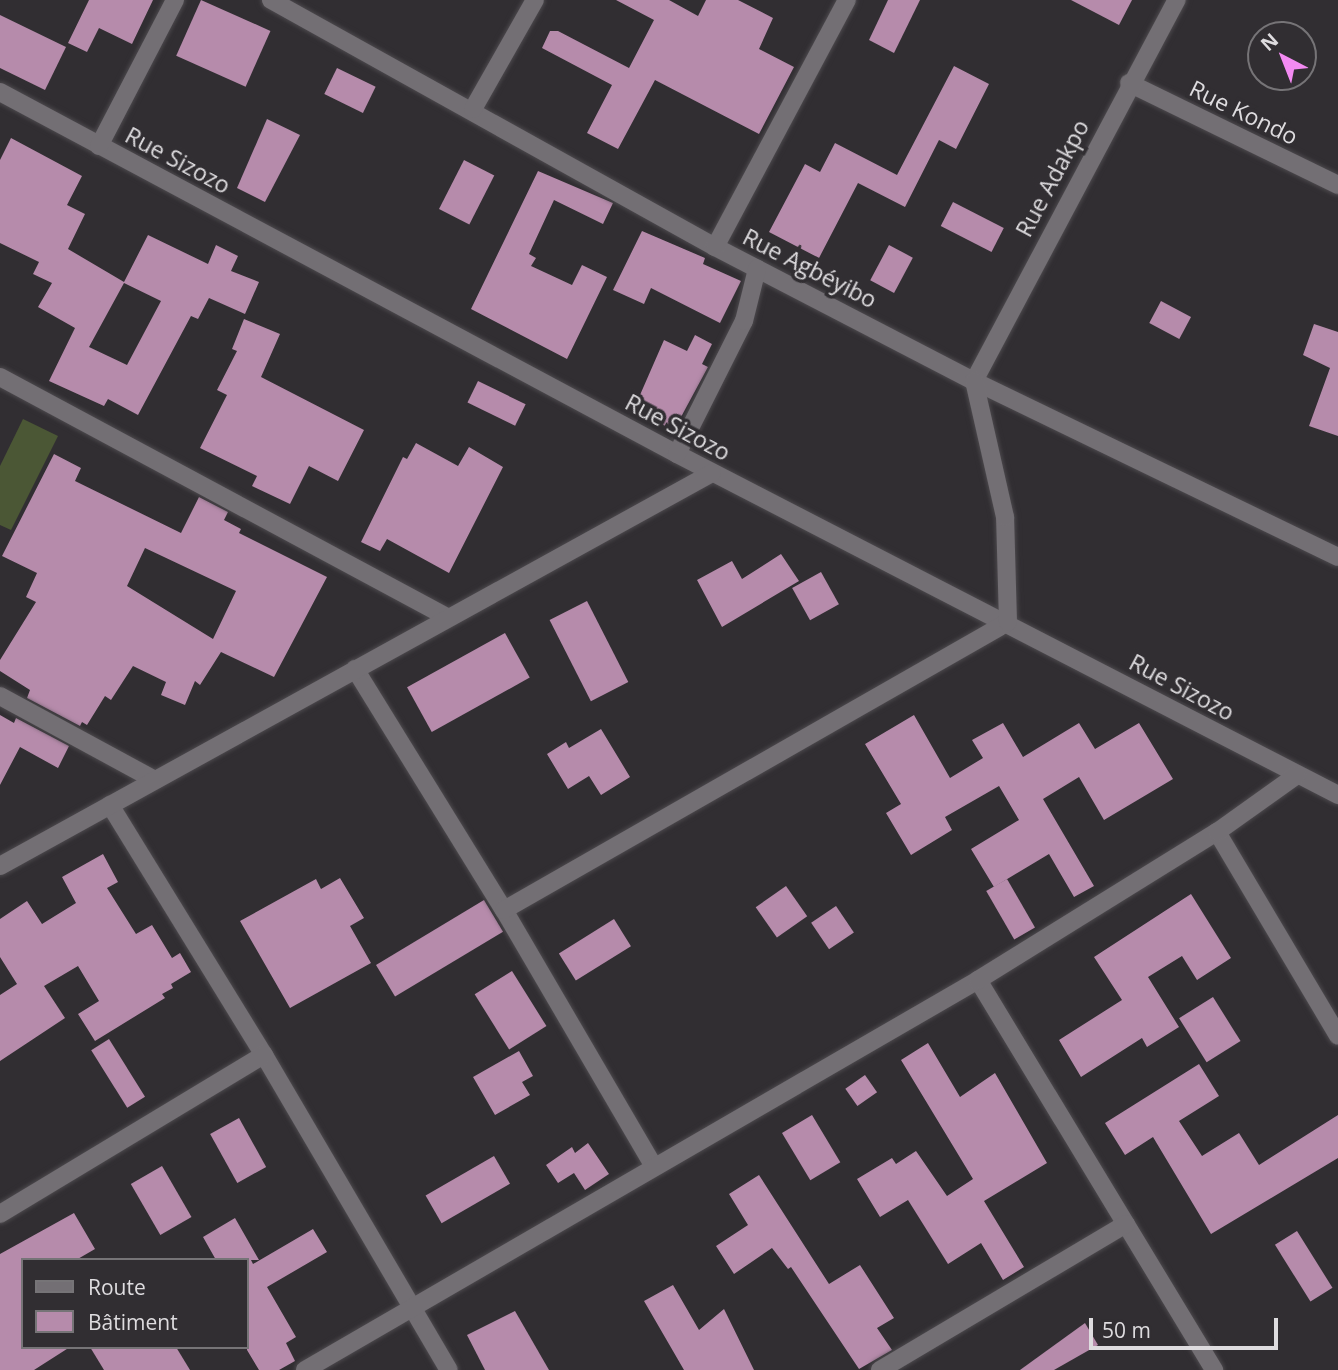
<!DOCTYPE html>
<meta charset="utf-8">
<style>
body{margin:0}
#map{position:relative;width:1338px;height:1370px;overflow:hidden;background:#312e32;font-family:"Open Sans",sans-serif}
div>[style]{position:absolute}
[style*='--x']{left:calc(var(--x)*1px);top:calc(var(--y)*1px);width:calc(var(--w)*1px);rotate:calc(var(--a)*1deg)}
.green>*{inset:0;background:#4b5735}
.building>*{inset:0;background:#b68bab;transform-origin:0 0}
.roads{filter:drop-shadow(0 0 2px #4c494d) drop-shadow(0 0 2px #4c494d)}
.minor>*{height:18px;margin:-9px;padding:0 9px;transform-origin:9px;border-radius:9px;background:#736f74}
span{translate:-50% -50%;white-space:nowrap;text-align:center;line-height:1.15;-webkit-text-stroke:7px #312e32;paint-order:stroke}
.street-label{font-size:23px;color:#dedcdf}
.legend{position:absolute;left:21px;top:1258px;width:228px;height:91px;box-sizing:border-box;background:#312e32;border:2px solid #767477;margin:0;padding:9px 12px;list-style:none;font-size:21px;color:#dedcdf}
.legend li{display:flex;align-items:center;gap:14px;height:35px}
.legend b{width:35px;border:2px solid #767477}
.north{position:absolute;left:1247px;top:21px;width:70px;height:70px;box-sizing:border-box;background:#312e32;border:2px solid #767477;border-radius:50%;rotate:318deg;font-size:19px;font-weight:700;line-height:28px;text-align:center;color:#dedcdf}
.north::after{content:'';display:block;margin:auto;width:24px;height:32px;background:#f38af2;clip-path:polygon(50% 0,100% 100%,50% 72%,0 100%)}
.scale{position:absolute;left:1089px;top:1318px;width:189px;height:32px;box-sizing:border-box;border:4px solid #dedcdf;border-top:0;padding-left:9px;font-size:21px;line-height:24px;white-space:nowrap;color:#dedcdf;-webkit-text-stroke:5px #312e32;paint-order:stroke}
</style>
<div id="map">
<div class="green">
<i style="clip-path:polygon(23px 419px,58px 436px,11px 530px,0 525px,0 466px)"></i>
</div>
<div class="building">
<i style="clip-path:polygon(89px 0,153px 0,132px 44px,99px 28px,87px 52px,68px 43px)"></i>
<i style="left:201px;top:0;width:76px;height:61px;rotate:24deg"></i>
<i style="clip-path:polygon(616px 0,669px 0,698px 16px,706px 0,738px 0,773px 18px,759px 49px,794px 67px,759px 134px,655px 80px,618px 149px,587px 133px,612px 85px,542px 48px,550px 31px,558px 31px,629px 68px,654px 20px)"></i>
<i style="clip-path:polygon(888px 0,920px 0,894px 53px,869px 40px)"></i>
<i style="clip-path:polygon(1071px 0,1132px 0,1119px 25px)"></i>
<i style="clip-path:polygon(0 15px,66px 47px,45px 90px,0 68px)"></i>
<i style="clip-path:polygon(954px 66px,989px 84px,956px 149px,939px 140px,905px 207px,858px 183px,819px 258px,769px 232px,805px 164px,820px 172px,835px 143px,897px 175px)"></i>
<i style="left:337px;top:68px;width:43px;height:29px;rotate:26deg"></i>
<i style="clip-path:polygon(267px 119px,300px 135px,265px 202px,237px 188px)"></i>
<i style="clip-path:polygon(evenodd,11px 138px,82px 176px,67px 205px,85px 214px,68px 249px,124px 282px,148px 235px,208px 264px,216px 245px,238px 256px,231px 271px,259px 282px,245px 314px,209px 298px,198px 319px,191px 316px,138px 415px,108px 399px,104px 406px,49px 381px,75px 328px,38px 307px,52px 283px,33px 274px,39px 262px,0 243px,0 160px,11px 138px,124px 283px,161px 301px,127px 365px,89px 347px,124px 283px)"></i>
<i style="left:464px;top:160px;width:34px;height:55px;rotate:27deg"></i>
<i style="clip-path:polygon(538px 171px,613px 203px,603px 224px,554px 200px,529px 254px,536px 258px,531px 266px,572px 285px,582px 265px,607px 277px,567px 359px,471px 309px)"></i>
<i style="left:953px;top:202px;width:57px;height:27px;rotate:27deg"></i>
<i style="clip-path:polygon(642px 231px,705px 258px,703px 264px,741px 281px,720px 323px,651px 288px,644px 304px,613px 290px)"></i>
<i style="left:889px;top:245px;width:27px;height:40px;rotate:28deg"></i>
<i style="left:1161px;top:301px;width:34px;height:25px;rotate:28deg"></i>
<i style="clip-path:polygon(244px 319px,280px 334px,261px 377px,364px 430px,338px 481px,309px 466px,290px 504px,252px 486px,257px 476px,200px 448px,227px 395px,217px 390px,237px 351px,232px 349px)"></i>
<i style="clip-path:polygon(1314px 324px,1338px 332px,1338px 436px,1309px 426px,1330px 368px,1303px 355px)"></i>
<i style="clip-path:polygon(695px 335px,712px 344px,702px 364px,708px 367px,674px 430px,633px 411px,664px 340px,687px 351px)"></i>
<i style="left:478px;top:381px;width:53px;height:24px;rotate:26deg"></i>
<i style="clip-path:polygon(416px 443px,458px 466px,469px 447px,503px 467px,449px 573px,387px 539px,380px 551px,361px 542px,403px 457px,407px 459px)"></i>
<i style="clip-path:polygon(evenodd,54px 454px,81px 468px,75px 481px,181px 533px,199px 497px,228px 512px,224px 520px,241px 529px,239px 533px,327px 577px,274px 677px,221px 652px,200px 685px,195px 681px,185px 705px,161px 695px,166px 682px,133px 666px,111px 700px,105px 696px,87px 725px,82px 722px,80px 726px,27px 698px,30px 690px,0 671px,0 660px,36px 602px,26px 597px,37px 573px,2px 556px,54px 454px,145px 548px,236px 591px,213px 639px,127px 586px,145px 548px)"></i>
<i style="clip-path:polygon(781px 554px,799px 581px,722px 627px,697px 580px,732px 561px,742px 579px)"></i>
<i style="left:821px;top:572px;width:37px;height:33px;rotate:61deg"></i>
<i style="left:587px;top:601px;width:91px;height:42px;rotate:63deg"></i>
<i style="left:505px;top:633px;width:51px;height:112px;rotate:61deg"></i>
<i style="clip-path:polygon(0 715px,14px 723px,16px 718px,69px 746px,58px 768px,20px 747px,0 785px)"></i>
<i style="clip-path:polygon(914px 715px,950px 778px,983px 758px,972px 740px,1003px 723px,1023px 757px,1079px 723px,1095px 749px,1139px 723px,1173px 779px,1104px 820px,1079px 777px,1043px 799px,1094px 886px,1074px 897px,1049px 854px,994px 887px,971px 849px,1019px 820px,999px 786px,945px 817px,952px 830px,911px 855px,886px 813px,901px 804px,865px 744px)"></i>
<i style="clip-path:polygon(601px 729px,630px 777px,601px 795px,589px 776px,568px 789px,547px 754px,566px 742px,569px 748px)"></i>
<i style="clip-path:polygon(103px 854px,118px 882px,107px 888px,136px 934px,152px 925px,172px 958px,180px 953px,191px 972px,171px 984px,173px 988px,162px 994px,165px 998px,95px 1041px,78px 1014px,99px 1001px,78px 966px,44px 986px,65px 1018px,0 1061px,0 995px,17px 984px,0 957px,0 919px,27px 901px,42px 924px,76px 903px,62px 877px)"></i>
<i style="clip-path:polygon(340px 878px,364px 918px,350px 926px,371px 963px,290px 1008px,240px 921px,316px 879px,321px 889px)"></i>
<i style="left:1007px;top:879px;width:56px;height:24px;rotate:60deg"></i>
<i style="left:786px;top:886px;width:37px;height:37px;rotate:55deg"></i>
<i style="clip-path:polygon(1191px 894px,1231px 958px,1197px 980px,1182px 956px,1148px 977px,1179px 1027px,1147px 1047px,1142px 1038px,1081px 1077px,1059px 1040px,1122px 1000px,1094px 957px)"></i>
<i style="left:484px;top:900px;width:37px;height:126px;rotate:59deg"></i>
<i style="left:836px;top:906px;width:32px;height:30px;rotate:56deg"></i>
<i style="left:614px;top:919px;width:32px;height:65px;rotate:58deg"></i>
<i style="left:512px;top:971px;width:65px;height:44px;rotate:58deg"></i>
<i style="left:1213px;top:997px;width:52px;height:40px;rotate:58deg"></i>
<i style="left:109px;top:1039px;width:68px;height:21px;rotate:58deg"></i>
<i style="clip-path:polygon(928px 1043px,960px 1097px,995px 1073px,1047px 1163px,984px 1201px,1024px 1267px,1003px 1280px,981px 1243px,948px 1264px,908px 1200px,880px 1217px,857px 1179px,892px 1158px,896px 1164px,916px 1151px,947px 1196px,973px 1179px,901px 1060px)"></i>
<i style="clip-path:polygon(519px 1051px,533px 1076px,522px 1082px,530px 1095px,495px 1115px,473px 1077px)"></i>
<i style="clip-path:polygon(1199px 1064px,1219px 1096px,1179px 1121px,1202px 1156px,1239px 1133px,1259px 1165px,1338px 1115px,1338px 1158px,1211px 1234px,1153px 1137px,1125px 1155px,1105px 1123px)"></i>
<i style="left:865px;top:1075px;width:21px;height:24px;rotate:55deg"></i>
<i style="left:812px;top:1115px;width:55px;height:35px;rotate:59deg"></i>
<i style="left:239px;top:1118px;width:56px;height:33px;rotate:61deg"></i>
<i style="clip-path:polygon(588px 1143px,609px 1174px,585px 1190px,574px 1173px,558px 1183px,546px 1165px,572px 1147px,575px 1153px)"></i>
<i style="left:494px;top:1156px;width:32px;height:79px;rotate:60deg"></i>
<i style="left:162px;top:1166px;width:59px;height:36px;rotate:60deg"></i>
<i style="clip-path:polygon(759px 1175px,829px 1284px,860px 1265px,894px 1318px,877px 1328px,892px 1350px,859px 1369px,791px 1267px,788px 1269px,772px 1248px,734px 1274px,716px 1246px,748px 1225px,729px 1194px)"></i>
<i style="clip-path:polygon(74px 1213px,95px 1249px,76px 1260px,23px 1260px,23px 1347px,70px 1347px,34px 1370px,0 1370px,0 1254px)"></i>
<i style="clip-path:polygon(235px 1218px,259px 1260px,251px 1260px,253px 1264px,313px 1229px,327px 1252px,267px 1287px,296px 1337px,286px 1343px,295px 1361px,279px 1370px,259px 1370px,247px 1350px,247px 1260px,216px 1260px,203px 1237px)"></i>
<i style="left:1297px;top:1231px;width:67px;height:26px;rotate:58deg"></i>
<i style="clip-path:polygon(673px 1285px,699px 1330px,724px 1309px,754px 1370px,684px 1370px,644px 1301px)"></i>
<i style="clip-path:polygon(515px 1311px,549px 1370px,485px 1370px,467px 1335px)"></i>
<i style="clip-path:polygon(1085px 1323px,1098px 1345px,1054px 1370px,1020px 1370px)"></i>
<i style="clip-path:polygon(90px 1347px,176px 1347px,190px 1370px,104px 1370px)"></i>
</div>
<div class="roads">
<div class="minor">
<i style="--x:271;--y:0;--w:508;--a:29.09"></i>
<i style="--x:715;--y:247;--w:292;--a:27.4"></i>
<i style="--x:974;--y:381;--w:404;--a:25.8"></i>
<i style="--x:1129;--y:83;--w:233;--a:26"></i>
<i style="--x:0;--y:92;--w:768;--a:28.13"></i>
<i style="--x:677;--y:454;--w:744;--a:27.29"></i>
<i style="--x:473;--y:109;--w:125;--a:-60.4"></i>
<i style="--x:99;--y:146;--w:165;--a:-62.5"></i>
<i style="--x:715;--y:247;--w:280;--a:-61.9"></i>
<i style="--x:0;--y:377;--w:507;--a:28.23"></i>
<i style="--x:974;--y:381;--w:432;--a:-62"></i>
<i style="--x:677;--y:454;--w:149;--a:-63.3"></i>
<i style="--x:744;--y:321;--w:54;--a:-76"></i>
<i style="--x:355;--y:669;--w:283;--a:58.3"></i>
<i style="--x:504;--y:910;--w:295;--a:59.7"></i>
<i style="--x:0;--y:696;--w:176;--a:28.5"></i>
<i style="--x:110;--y:805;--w:294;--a:58.4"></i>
<i style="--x:264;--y:1055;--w:365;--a:59.6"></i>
<i style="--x:1217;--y:832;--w:237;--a:59.3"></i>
<i style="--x:0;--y:866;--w:813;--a:-28.9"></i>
<i style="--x:504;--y:910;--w:580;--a:-29.74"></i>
<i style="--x:1008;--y:622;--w:105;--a:-91.6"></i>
<i style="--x:1005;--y:517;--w:139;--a:-102.8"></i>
<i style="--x:978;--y:980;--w:456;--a:58.8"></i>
<i style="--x:0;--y:1214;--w:308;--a:-31.1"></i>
<i style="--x:305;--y:1370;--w:778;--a:-30.09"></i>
<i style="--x:978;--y:980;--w:281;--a:-31.8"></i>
<i style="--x:1217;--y:832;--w:98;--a:-35.5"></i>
<i style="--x:880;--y:1370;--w:286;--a:-30.7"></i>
</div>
</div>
<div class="street-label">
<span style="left:1244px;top:112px;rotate:26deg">Rue Kondo</span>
<span style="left:178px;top:160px;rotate:28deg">Rue Sizozo</span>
<span style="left:1052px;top:178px;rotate:-62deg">Rue Adakpo</span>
<span style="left:810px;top:268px;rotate:27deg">Rue Agbéyibo</span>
<span style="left:678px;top:427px;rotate:28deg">Rue Sizozo</span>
<span style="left:1182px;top:687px;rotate:28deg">Rue Sizozo</span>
</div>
<ul class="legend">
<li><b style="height:9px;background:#736f74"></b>Route</li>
<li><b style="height:19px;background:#b68bab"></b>Bâtiment</li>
</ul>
<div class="north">N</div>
<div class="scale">50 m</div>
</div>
